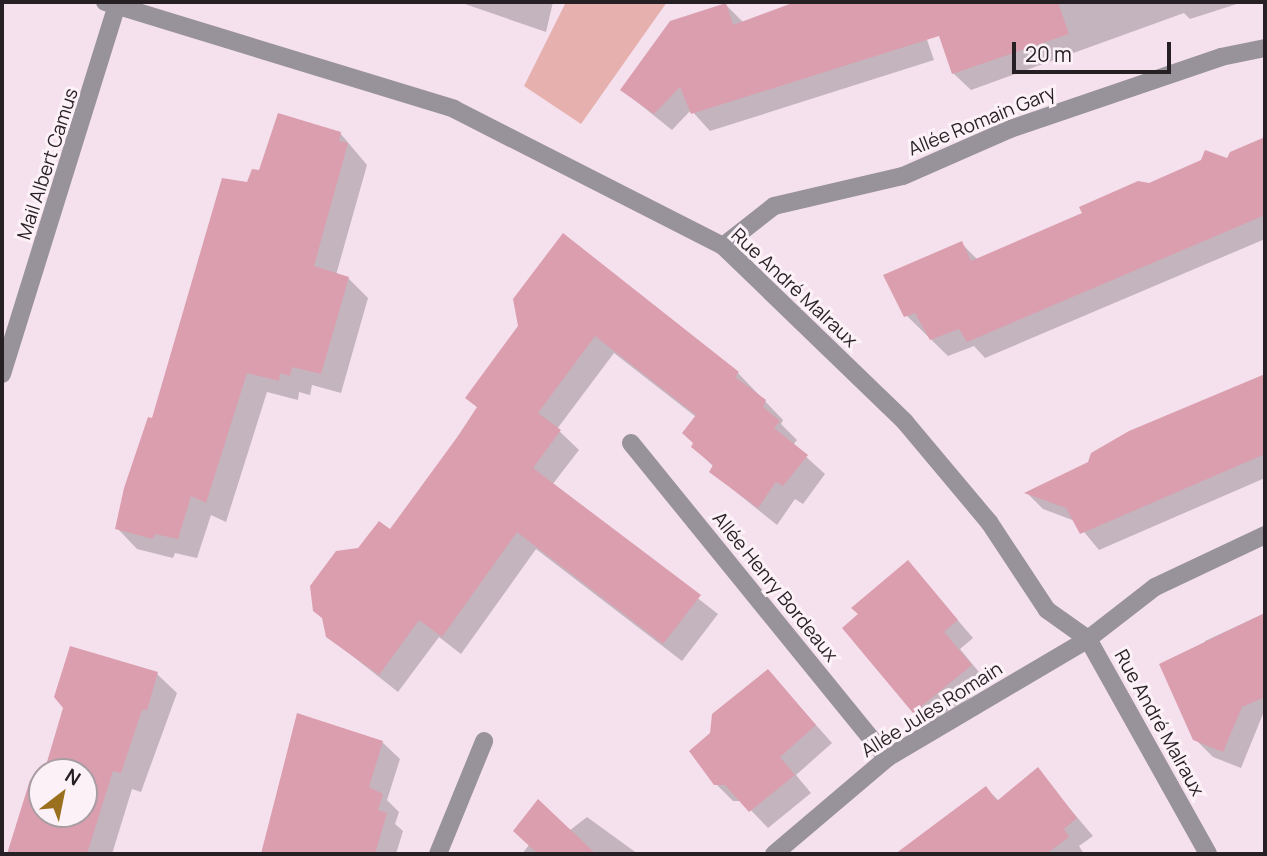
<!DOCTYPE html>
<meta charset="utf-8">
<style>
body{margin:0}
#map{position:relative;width:1267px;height:856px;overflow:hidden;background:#f5e1ed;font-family:Manrope,sans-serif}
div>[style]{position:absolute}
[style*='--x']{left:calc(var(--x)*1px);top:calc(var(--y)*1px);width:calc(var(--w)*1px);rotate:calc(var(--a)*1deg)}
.green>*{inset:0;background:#e6b0af}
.shadow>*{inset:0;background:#0003}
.building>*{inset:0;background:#db9eaf}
.minor>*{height:18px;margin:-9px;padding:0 9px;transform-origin:9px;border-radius:9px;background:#98929a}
span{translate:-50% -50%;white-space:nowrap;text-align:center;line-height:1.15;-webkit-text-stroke:6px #fdf1f8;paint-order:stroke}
.street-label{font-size:19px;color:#261f23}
.frame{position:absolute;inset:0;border:4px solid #261f23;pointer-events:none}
.north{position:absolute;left:28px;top:758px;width:70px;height:70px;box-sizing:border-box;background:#fdf1f8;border:2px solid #a79da3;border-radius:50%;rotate:32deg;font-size:19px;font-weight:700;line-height:28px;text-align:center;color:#261f23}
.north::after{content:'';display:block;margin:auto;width:24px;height:32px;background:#9a701e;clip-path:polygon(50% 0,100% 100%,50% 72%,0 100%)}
.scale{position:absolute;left:1012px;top:42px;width:159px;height:32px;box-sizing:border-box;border:4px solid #261f23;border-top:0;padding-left:9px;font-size:21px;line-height:24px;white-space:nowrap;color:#261f23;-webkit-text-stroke:5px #fdf1f8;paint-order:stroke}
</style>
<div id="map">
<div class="green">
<i style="clip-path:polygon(566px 2px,667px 2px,581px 124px,524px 86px)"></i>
</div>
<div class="shadow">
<i style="clip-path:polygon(459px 2px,553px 2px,546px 32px)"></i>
<i style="clip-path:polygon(801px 2px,914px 2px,934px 60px,710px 131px,691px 110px,672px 130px,622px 90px,726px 5px,744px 23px)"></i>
<i style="clip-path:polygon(929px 2px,1243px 2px,1190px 19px,1184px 13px,971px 90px,953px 73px)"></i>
<i style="clip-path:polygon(340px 133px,367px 165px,336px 275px,348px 278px,368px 298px,341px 393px,312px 385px,310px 395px,299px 392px,298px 400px,267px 392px,226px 522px,211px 515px,197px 558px,175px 553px,173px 558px,137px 549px,117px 528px,153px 421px,248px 184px,260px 171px)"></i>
<i style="clip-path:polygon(1265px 139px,1265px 239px,985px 358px,974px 346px,948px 356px,906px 315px,961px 243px,978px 260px,1149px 185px,1228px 160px,1231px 153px)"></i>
<i style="clip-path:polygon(515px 299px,738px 373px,783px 420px,781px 424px,797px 440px,793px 445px,825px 474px,803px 504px,795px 499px,777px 525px,711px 472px,714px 467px,693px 447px,696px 417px,614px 353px,557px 429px,579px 450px,552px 485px,718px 614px,682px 661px,536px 549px,461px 654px,439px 637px,398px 692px,327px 636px,359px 550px,391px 532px,478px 408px,467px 398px,520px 327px)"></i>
<i style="clip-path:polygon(1265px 377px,1265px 478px,1099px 550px,1075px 521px,1043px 509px,1027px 493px,1089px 463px,1129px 432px)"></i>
<i style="clip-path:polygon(908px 562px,973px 638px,960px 649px,988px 683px,931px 729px,914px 712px)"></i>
<i style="clip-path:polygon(1265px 613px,1265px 709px,1241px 768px,1213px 757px,1195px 739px,1205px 641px)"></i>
<i style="clip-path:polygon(768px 671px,832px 743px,796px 775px,811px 793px,768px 828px,742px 801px,733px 801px,716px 784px,711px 734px)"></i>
<i style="clip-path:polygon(157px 674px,177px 693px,141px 792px,132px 789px,112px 854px,10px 854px,32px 782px,42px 783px,42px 814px,84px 814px,84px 772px,45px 772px)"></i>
<i style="clip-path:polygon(299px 715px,382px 742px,400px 759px,387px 800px,399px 812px,395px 824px,403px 831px,396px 854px,261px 854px)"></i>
<i style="clip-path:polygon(1037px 770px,1093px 836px,1079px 846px,1084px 854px,899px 854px,986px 788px,999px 801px)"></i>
<i style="clip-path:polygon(587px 817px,638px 854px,522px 854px,529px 845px,569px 831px)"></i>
</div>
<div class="building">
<i style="clip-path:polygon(795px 2px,1058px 2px,1069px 34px,952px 74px,939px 36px,691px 114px,680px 87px,654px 114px,620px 90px,670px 21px,726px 3px,733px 25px)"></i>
<i style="clip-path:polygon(278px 113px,341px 132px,339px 141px,348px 143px,314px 266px,349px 277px,321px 374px,292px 367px,290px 376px,280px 373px,279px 381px,247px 373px,206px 503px,191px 496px,178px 539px,155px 534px,153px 539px,115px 529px,124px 488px,148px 417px,152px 418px,222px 178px,247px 182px,252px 169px,259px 170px)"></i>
<i style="clip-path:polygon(1265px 137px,1265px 215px,967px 342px,959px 329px,930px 340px,915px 313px,904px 317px,883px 275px,962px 241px,971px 261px,1082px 213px,1079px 207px,1138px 181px,1149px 183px,1201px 160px,1205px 150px,1227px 158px,1230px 152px)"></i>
<i style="clip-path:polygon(563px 233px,739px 372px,735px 377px,766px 400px,763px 407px,780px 421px,774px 428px,808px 455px,783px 486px,776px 482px,758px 508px,709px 472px,713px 465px,691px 447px,693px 443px,682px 433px,696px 415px,595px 336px,538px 413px,561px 430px,533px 468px,701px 595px,663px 644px,517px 532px,442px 637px,419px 620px,379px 675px,326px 637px,322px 618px,313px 611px,310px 586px,336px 551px,358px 548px,379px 521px,390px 529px,458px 436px,477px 407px,465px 398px,518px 326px,513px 299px)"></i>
<i style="clip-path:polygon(1265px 374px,1265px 454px,1080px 534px,1066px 508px,1024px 493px,1088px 462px,1091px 453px,1129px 431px)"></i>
<i style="clip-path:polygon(908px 560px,958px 620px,944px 632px,972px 665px,913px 713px,842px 628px,858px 614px,851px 608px)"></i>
<i style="clip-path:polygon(1265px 613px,1265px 697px,1242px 707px,1223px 752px,1193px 740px,1159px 664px)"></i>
<i style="clip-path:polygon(70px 646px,158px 672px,147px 710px,142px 710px,121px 773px,113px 771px,87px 854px,7px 854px,30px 780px,40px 783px,42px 777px,42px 814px,84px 814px,84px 772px,44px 772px,63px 708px,54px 697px)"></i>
<i style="clip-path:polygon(768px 669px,816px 725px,780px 757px,795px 775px,749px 812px,725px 785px,714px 785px,689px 751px,710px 733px,712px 714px)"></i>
<i style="clip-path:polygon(297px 713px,383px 741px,369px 787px,383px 794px,378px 810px,387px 813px,375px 854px,261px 854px)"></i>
<i style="clip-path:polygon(1038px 767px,1077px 818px,1064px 829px,1069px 837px,1046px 854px,895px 854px,986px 786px,997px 801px)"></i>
<i style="clip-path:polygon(538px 799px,596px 854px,538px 854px,513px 831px)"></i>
</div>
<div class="minor">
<i style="--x:105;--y:2;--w:365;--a:17"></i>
<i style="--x:454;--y:109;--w:302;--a:27"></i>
<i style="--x:723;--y:246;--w:253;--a:44"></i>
<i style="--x:905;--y:422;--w:131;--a:50"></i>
<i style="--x:989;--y:522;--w:105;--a:56.6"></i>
<i style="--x:1047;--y:610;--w:50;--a:35.3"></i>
<i style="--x:1088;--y:639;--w:246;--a:60.8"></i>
<i style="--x:723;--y:246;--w:65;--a:-38.1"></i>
<i style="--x:774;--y:206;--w:132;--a:-13.1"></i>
<i style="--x:903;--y:176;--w:117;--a:-23.7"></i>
<i style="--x:1010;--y:129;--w:223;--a:-18.8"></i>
<i style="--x:1221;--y:57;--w:45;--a:-11.6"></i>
<i style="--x:2;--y:374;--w:390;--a:-72.7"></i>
<i style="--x:631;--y:443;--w:406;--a:50.9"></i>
<i style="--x:438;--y:854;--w:122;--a:-67.8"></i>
<i style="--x:774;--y:854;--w:148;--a:-40.3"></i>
<i style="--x:887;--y:758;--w:234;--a:-30.6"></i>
<i style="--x:1088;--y:639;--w:85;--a:-37.8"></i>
<i style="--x:1155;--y:587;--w:122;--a:-25.3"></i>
</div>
<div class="street-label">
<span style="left:982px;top:121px;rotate:-22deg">Allée Romain Gary</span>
<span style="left:48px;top:164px;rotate:-72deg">Mail Albert Camus</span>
<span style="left:794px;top:288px;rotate:43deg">Rue André Malraux</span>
<span style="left:775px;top:587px;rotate:51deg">Allée Henry Bordeaux</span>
<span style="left:932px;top:710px;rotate:-32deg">Allée Jules Romain</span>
<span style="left:1159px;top:723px;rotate:61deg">Rue André Malraux</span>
</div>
<div class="frame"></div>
<div class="north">N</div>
<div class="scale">20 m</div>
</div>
